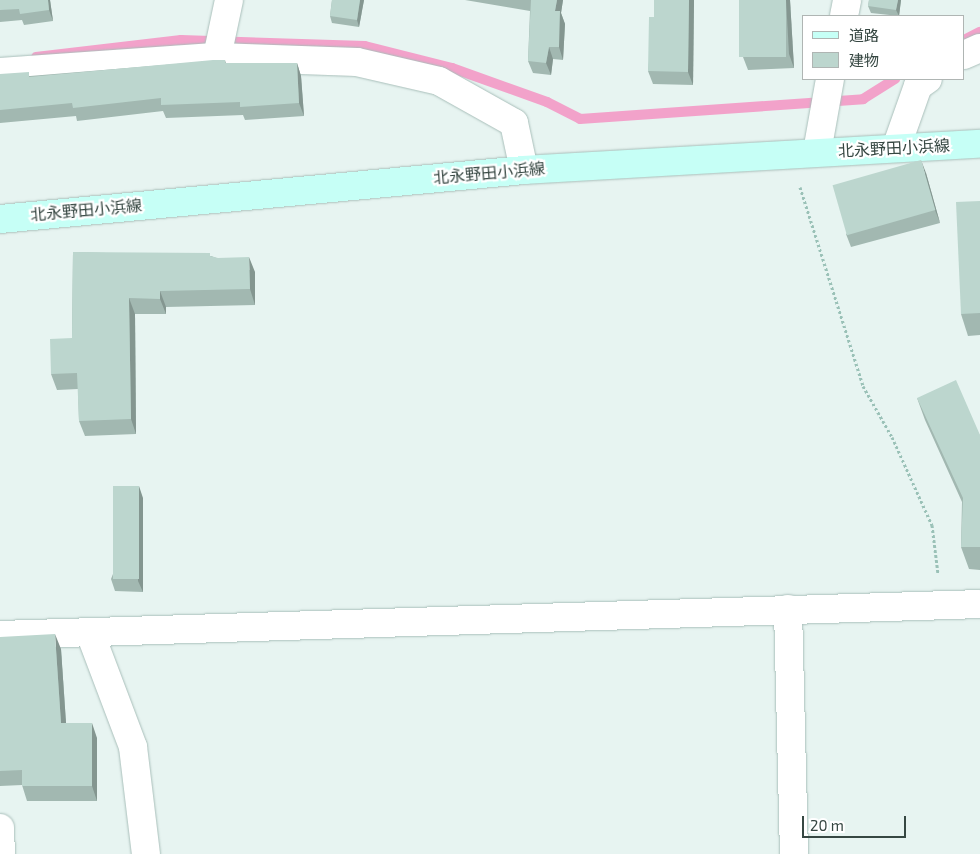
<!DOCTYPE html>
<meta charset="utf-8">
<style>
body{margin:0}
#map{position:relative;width:980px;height:854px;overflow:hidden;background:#e7f4f1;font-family:"Exo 2","Noto Sans JP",sans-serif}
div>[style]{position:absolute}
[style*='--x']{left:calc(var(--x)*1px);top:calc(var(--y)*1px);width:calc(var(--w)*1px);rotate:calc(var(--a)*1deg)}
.stream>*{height:10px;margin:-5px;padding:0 5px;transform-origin:5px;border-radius:5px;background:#f2a2ca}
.path>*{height:3px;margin-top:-1.5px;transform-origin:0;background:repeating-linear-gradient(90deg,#9ac1b7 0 2.5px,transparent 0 5px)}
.roads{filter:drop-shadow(0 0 1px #a9bfba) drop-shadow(0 0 1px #a9bfba)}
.minor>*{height:28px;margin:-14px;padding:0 14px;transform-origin:14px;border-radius:14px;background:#fff}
.secondary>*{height:28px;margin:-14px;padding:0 14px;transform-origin:14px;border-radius:14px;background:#c6fff6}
.wall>*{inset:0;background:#a2b8b1}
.shaded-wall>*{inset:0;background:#849690}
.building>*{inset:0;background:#bcd6ce;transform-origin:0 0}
span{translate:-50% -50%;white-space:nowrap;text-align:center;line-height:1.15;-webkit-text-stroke:4.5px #fff;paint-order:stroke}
.street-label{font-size:16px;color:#364742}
.legend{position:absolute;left:802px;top:15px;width:162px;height:65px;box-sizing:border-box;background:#fff;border:1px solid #afb5b3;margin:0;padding:6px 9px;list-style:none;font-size:15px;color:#364742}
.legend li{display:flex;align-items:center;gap:10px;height:25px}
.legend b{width:25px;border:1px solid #afb5b3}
.scale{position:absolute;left:802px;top:816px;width:104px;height:22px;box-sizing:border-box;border:2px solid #364742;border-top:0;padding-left:6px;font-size:15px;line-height:18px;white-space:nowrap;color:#364742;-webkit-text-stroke:4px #fff;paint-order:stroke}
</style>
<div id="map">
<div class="stream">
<i style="--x:964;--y:40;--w:18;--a:-27"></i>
<i style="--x:36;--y:57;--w:146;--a:-6.7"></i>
<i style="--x:181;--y:40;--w:184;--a:1.9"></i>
<i style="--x:365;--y:46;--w:90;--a:14.2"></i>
<i style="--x:452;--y:68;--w:101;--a:19.7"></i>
<i style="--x:547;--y:102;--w:37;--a:27"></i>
<i style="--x:580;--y:119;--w:284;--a:-4"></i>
<i style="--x:863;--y:99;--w:38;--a:-32"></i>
</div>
<div class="path">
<i style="--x:800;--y:187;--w:209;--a:72.4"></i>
<i style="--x:863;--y:386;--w:59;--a:60.4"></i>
<i style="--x:892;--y:437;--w:97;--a:65.6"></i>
<i style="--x:932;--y:525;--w:49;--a:83"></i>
</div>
<div class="roads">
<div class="minor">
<i style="--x:844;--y:16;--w:16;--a:-79"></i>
<i style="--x:964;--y:55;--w:17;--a:-24"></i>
<i style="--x:217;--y:57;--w:58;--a:-78.1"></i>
<i style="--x:0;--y:72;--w:218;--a:-4"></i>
<i style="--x:217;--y:57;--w:140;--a:2"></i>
<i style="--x:357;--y:62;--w:84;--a:13"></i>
<i style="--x:439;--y:81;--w:86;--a:29.2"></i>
<i style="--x:514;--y:123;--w:48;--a:78"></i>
<i style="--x:896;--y:148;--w:66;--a:-70.5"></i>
<i style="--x:918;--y:86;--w:12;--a:-35"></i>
<i style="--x:817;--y:152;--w:74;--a:-79.9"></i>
<i style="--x:788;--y:609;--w:245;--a:88.6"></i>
<i style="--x:90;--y:633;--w:122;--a:69.3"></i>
<i style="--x:133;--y:747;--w:108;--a:83.1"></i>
<i style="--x:0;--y:635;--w:980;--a:-1.81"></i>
<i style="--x:0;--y:828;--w:26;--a:88"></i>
</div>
<div class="secondary">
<i style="--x:0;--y:219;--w:526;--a:-5.34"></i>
<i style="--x:524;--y:170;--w:457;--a:-3.3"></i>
</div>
</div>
<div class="wall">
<i style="clip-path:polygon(0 0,50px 0,53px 21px,24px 25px,22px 20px,0 22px)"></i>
<i style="clip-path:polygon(332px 0,364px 0,359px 27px,332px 23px,330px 16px)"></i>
<i style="clip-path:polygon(465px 0,563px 0,561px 13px,565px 24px,563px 60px,553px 59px,551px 75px,533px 73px,528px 61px,530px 11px)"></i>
<i style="clip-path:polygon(694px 0,693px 85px,653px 84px,648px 71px,654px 17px)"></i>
<i style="clip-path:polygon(739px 0,790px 0,794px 68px,748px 70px,743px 57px)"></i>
<i style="clip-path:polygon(869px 0,901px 0,899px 16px,871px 13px,868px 6px)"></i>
<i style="clip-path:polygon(225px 60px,226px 63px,297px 63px,301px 76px,304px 116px,245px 120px,243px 115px,166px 118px,163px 111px,77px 121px,76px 116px,0 123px,0 74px,30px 76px)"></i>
<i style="clip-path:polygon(926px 173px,940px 223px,851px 247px,846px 234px)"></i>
<i style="clip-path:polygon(980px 201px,980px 335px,968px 336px,961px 314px)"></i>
<i style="clip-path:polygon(73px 252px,211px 256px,255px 272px,255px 305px,166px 307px,166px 314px,135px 314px,136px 434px,85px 436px,79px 421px,78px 389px,57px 390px,51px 374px,72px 338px)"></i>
<i style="clip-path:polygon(917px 398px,980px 435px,980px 570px,969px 569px,961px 547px,962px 502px,925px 420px)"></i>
<i style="clip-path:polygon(143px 498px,143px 592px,115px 591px,111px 579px)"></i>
<i style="clip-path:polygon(0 637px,61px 649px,66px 723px,97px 738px,97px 801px,27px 801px,22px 785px,0 786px)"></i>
</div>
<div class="shaded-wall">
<i style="clip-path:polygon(48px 0,50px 0,53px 21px,49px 10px)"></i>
<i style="clip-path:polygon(360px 0,364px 0,359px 27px,357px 20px)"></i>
<i style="clip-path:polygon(557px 0,563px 0,561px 13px,565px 24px,563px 60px,559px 47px,555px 11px)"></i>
<i style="clip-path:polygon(689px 0,694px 0,693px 85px,688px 72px)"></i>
<i style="clip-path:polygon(786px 0,790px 0,794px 68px,789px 54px)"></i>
<i style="clip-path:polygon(898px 0,901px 0,899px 16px,896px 10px)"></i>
<i style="clip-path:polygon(549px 47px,553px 59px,551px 75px,546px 63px)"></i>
<i style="clip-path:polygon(297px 63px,301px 76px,304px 116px,299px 103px)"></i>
<i style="clip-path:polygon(921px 160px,926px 173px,940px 223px,935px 210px)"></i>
<i style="clip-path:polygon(249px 257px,255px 272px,255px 305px,250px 289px)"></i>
<i style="clip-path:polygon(160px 291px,166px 307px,166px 314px,160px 299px)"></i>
<i style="clip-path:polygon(129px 298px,135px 314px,136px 434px,131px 419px)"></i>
<i style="clip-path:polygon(139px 486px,143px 498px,143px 592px,138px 581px)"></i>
<i style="clip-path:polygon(55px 634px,61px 649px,67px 738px,61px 723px)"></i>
<i style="clip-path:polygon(92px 723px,97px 738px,97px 801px,92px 786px)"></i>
</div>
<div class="building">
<i style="clip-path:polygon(0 0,48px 0,49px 10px,20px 14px,19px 9px,0 10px)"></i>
<i style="clip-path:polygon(332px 0,360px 0,357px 20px,330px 16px)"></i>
<i style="clip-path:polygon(531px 0,557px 0,555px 11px,560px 11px,559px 47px,549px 47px,546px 63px,528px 61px)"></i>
<i style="clip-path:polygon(654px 0,689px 0,688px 72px,648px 71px,649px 17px,654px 17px)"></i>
<i style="left:739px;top:0;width:47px;height:57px"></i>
<i style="clip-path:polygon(869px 0,898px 0,896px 10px,868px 6px)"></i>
<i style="clip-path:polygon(213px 60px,225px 60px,225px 63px,297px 63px,299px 103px,240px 107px,240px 102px,161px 105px,161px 98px,73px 108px,72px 103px,0 110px,0 74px,29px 72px,29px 77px)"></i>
<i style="left:921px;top:160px;width:52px;height:92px;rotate:74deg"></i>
<i style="clip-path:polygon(980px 201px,980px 313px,961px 314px,956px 202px)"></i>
<i style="clip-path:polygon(73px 252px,210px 253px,210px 256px,218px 258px,249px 257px,250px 289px,160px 291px,160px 299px,129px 298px,131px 419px,79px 421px,77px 373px,51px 374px,50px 339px,72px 338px)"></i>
<i style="clip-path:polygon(956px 380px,980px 435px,980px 547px,961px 547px,963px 498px,917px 398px)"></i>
<i style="left:113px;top:486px;width:26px;height:93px"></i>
<i style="clip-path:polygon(55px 634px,61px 723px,92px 723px,92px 786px,22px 786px,22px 770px,0 771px,0 637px)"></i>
</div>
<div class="street-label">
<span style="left:894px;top:148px;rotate:-3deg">北永野田小浜線</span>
<span style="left:489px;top:173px;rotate:-5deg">北永野田小浜線</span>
<span style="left:86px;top:210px;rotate:-5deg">北永野田小浜線</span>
</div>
<ul class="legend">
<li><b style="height:6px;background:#c6fff6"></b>道路</li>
<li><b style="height:14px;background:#bcd6ce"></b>建物</li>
</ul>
<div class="scale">20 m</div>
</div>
